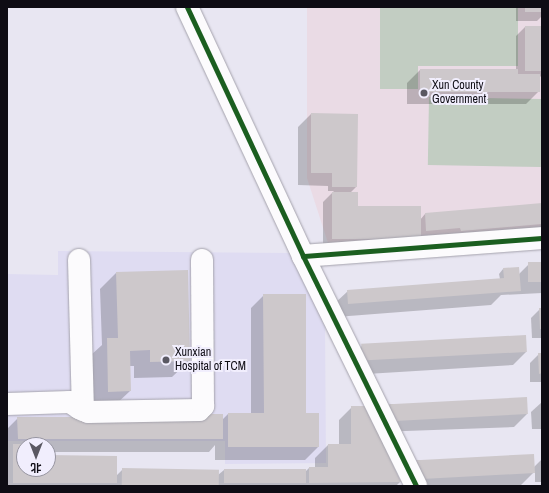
<!DOCTYPE html>
<meta charset="utf-8">
<style>
body{margin:0}
#map{position:relative;width:549px;height:493px;overflow:hidden;background:#e8e6f2;font-family:"Archivo Narrow","Noto Sans SC",sans-serif}
div>[style]{position:absolute}
[style*='--x']{left:calc(var(--x)*1px);top:calc(var(--y)*1px);width:calc(var(--w)*1px);rotate:calc(var(--a)*1deg)}
.commercial>*{inset:0;background:#eadbe5}
.built>*{inset:0;background:#dfdcf2}
.green>*{inset:0;background:#c2cdc2;transform-origin:0 0}
.shadow>*{inset:0;background:#0003}
.building>*{inset:0;background:#cdc8cb;transform-origin:0 0}
.roads{filter:drop-shadow(0 0 1px #a4a2ac) drop-shadow(0 0 1px #a4a2ac)}
.minor>*{height:22px;margin:-11px;padding:0 11px;transform-origin:11px;border-radius:11px;background:#fcfbfd}
.cycleway>*{height:5px;margin:-2.5px;padding:0 2.5px;transform-origin:2.5px;border-radius:2.5px;background:#1b5e20}
.dots>*{width:11px;height:11px;translate:-50% -50%;box-sizing:border-box;border:2px solid #f1eefd;border-radius:50%}
span{translate:-50% -50%;white-space:nowrap;text-align:center;line-height:1.15;-webkit-text-stroke:4px #f1eefd;paint-order:stroke}
.poi-label{font-size:12px;color:#0e0c14}
.left{translate:0 -50%;text-align:left}
.frame{position:absolute;inset:0;border:8px solid #0e0c14;pointer-events:none}
.north{position:absolute;left:16px;top:437px;width:40px;height:40px;box-sizing:border-box;background:#f1eefd;border:1px solid #9694a0;border-radius:50%;rotate:180deg;font-size:11px;font-weight:700;line-height:16px;text-align:center;color:#0e0c14}
.north::after{content:'';display:block;margin:auto;width:14px;height:18px;background:#5a5862;clip-path:polygon(50% 0,100% 100%,50% 72%,0 100%)}
</style>
<div id="map">
<div class="commercial">
<i style="clip-path:polygon(307px 7px,542px 7px,542px 230px,330px 249px,307px 178px)"></i>
</div>
<div class="built">
<i style="clip-path:polygon(58px 251px,291px 253px,325px 325px,326px 463px,225px 464px,225px 441px,8px 441px,7px 274px,58px 275px)"></i>
</div>
<div class="green">
<i style="clip-path:polygon(380px 7px,518px 7px,518px 66px,418px 66px,418px 89px,380px 89px)"></i>
<i style="left:429px;top:97px;width:113px;height:68px;rotate:1deg"></i>
</div>
<div class="shadow">
<i style="clip-path:polygon(516px 7px,542px 7px,542px 16px,537px 21px,516px 21px)"></i>
<i style="clip-path:polygon(525px 27px,542px 27px,542px 75px,539px 78px,539px 91px,526px 104px,407px 104px,407px 83px,420px 70px,516px 70px,516px 36px)"></i>
<i style="clip-path:polygon(311px 114px,357px 115px,356px 187px,350px 193px,357px 207px,420px 220px,425px 214px,542px 204px,542px 239px,323px 248px,323px 202px,334px 191px,328px 191px,328px 186px,298px 185px,298px 127px)"></i>
<i style="clip-path:polygon(542px 263px,542px 293px,501px 295px,491px 305px,336px 317px,334px 304px,348px 291px,500px 279px,499px 274px,503px 269px,519px 274px,529px 264px)"></i>
<i style="clip-path:polygon(116px 273px,189px 361px,172px 377px,134px 378px,134px 366px,129px 366px,130px 391px,113px 407px,92px 407px,91px 355px,102px 345px,100px 289px)"></i>
<i style="clip-path:polygon(264px 295px,318px 447px,305px 460px,215px 460px,215px 445px,209px 452px,48px 452px,48px 445px,24px 445px,24px 469px,48px 469px,48px 456px,116px 476px,123px 469px,218px 475px,224px 470px,305px 470px,305px 472px,309px 468px,315px 468px,315px 458px,328px 445px,339px 445px,339px 420px,352px 407px,400px 482px,396px 486px,7px 486px,7px 429px,18px 418px,222px 420px,228px 414px,251px 414px,251px 308px)"></i>
<i style="clip-path:polygon(540px 309px,542px 309px,542px 338px,532px 338px,531px 318px)"></i>
<i style="clip-path:polygon(362px 346px,526px 352px,513px 365px,350px 375px,349px 359px)"></i>
<i style="clip-path:polygon(539px 354px,542px 354px,542px 382px,530px 382px,530px 363px)"></i>
<i style="clip-path:polygon(542px 402px,542px 429px,532px 429px,531px 412px)"></i>
<i style="clip-path:polygon(390px 404px,527px 414px,514px 427px,378px 432px,377px 417px)"></i>
<i style="clip-path:polygon(542px 459px,542px 482px,535px 482px,535px 471px,521px 485px,404px 486px,404px 473px,417px 460px,533px 468px)"></i>
</div>
<div class="building">
<i style="left:525px;top:7px;width:17px;height:5px"></i>
<i style="left:525px;top:26px;width:17px;height:45px"></i>
<i style="clip-path:polygon(420px 69px,518px 69px,518px 74px,540px 74px,540px 92px,420px 92px)"></i>
<i style="clip-path:polygon(311px 113px,358px 114px,357px 187px,332px 187px,332px 173px,311px 173px)"></i>
<i style="clip-path:polygon(332px 192px,358px 192px,358px 206px,421px 206px,421px 239px,332px 239px)"></i>
<i style="clip-path:polygon(542px 203px,542px 224px,461px 231px,460px 228px,426px 231px,425px 213px)"></i>
<i style="left:542px;top:262px;width:20px;height:14px;rotate:90deg"></i>
<i style="clip-path:polygon(519px 267px,521px 291px,348px 304px,347px 290px,504px 278px,503px 268px)"></i>
<i style="clip-path:polygon(188px 270px,190px 361px,150px 362px,150px 350px,130px 351px,131px 391px,108px 392px,107px 338px,118px 338px,116px 272px)"></i>
<i style="clip-path:polygon(263px 294px,306px 294px,306px 413px,319px 413px,319px 447px,228px 447px,228px 413px,264px 413px)"></i>
<i style="clip-path:polygon(539px 308px,542px 308px,542px 329px,540px 329px)"></i>
<i style="left:526px;top:335px;width:17px;height:165px;rotate:87deg"></i>
<i style="clip-path:polygon(538px 353px,542px 353px,542px 373px,539px 374px)"></i>
<i style="left:527px;top:397px;width:17px;height:138px;rotate:87deg"></i>
<i style="clip-path:polygon(351px 406px,366px 406px,401px 482px,309px 483px,309px 467px,328px 467px,328px 444px,351px 444px)"></i>
<i style="clip-path:polygon(113px 414px,223px 414px,223px 439px,18px 439px,17px 417px,113px 417px)"></i>
<i style="clip-path:polygon(13px 444px,24px 444px,24px 469px,48px 469px,48px 455px,117px 456px,117px 483px,13px 483px)"></i>
<i style="left:534px;top:454px;width:19px;height:118px;rotate:87deg"></i>
<i style="left:122px;top:468px;width:97px;height:17px;rotate:1deg"></i>
<i style="left:224px;top:469px;width:82px;height:14px"></i>
</div>
<div class="roads">
<div class="minor">
<i style="--x:187;--y:7;--w:275;--a:65"></i>
<i style="--x:303;--y:256;--w:256;--a:63.8"></i>
<i style="--x:303;--y:256;--w:240;--a:-4.3"></i>
<i style="--x:79;--y:260;--w:150;--a:88.5"></i>
<i style="--x:7;--y:404;--w:63;--a:-1.8"></i>
<i style="--x:70;--y:402;--w:11;--a:34"></i>
<i style="--x:79;--y:408;--w:10;--a:24"></i>
<i style="--x:88;--y:412;--w:111;--a:-1"></i>
<i style="--x:199;--y:410;--w:6;--a:-45"></i>
<i style="--x:203;--y:406;--w:146;--a:-90.4"></i>
</div>
</div>
<div class="cycleway">
<i style="--x:187;--y:7;--w:275;--a:65"></i>
<i style="--x:303;--y:256;--w:256;--a:63.8"></i>
<i style="--x:303;--y:256;--w:240;--a:-4.3"></i>
</div>
<div class="dots">
<i style="left:424px;top:93px;background:#5a5862"></i>
<i style="left:166px;top:360px;background:#5a5862"></i>
</div>
<div class="poi-label">
<span class="left" style="left:432px;top:93px">Xun County<br>Government</span>
<span class="left" style="left:175px;top:360px">Xunxian<br>Hospital of TCM</span>
</div>
<div class="frame"></div>
<div class="north">北</div>
</div>
